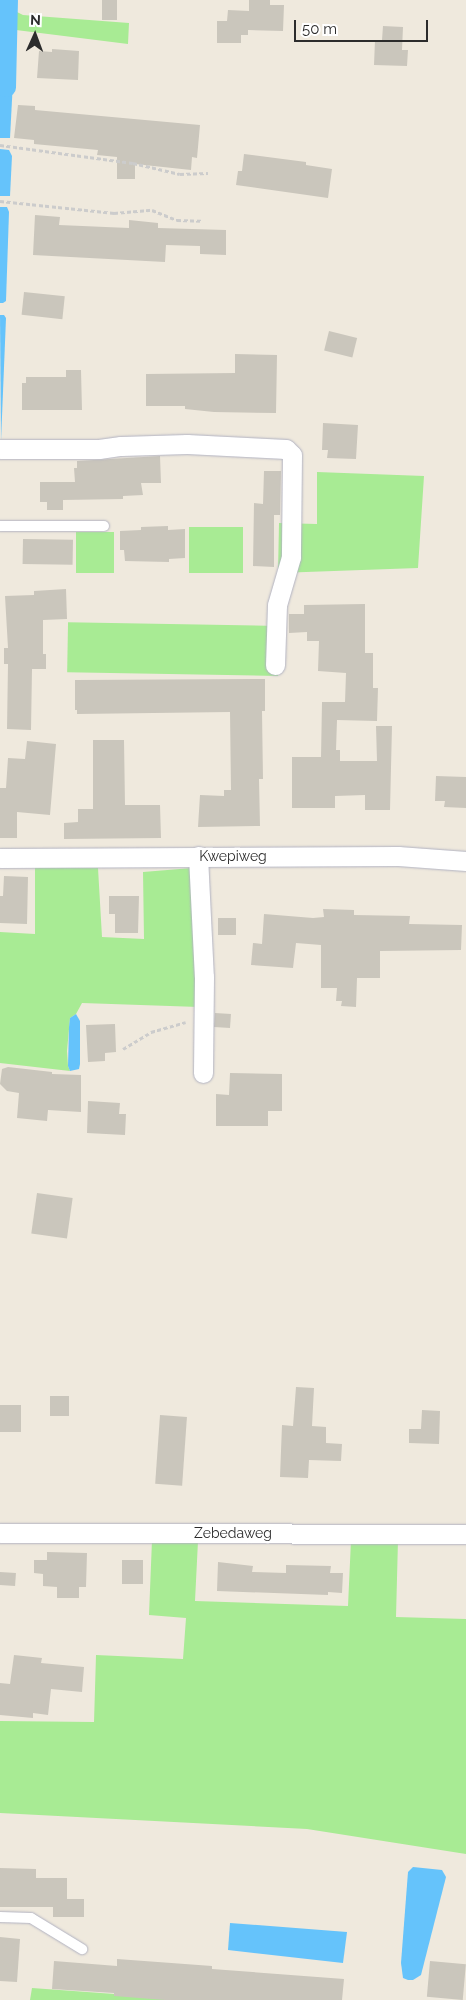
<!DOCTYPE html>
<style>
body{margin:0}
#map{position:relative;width:466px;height:2000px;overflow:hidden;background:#efe9dd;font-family:Raleway,sans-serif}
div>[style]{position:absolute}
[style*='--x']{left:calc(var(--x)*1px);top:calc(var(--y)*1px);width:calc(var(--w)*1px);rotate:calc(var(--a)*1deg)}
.green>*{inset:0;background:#a8eb94;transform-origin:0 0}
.water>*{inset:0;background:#65c3fb;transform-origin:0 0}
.canal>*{height:19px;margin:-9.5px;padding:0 9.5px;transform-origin:9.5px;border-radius:9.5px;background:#65c3fb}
.building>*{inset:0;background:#cac6bc;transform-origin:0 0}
.path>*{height:3px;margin-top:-1.5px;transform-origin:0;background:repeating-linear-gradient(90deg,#ccc 0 4px,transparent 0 6.5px)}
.roads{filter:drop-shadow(0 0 1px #b1b2c1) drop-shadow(0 0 1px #b1b2c1)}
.lane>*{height:10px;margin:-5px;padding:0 5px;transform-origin:5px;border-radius:5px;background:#fff}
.street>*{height:19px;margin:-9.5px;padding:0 9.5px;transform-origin:9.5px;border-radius:9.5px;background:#fff}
span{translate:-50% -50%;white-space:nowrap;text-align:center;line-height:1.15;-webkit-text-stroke:4.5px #fff;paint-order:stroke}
.street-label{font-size:14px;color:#2c2c2c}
.north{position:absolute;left:10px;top:10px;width:50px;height:50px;-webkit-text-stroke:4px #fff;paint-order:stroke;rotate:2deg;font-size:14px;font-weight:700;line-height:20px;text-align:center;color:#2c2c2c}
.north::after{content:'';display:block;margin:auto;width:18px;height:22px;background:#2c2c2c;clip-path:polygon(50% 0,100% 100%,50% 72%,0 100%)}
.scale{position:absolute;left:294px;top:20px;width:134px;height:22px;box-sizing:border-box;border:2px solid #2c2c2c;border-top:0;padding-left:6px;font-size:15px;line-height:18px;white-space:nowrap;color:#2c2c2c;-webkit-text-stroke:4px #fff;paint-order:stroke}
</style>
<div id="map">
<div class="green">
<i style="clip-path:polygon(0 7px,1px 18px,12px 17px,17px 12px,23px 15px,129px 23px,128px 44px,0 28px)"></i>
<i style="clip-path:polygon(317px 472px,424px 476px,418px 568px,278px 573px,279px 523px,317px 524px)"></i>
<i style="left:243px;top:527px;width:46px;height:54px;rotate:90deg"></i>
<i style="left:76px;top:532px;width:38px;height:41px"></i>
<i style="left:279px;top:626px;width:50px;height:211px;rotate:91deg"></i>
<i style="clip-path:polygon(35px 867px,98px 868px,102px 937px,144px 939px,143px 872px,192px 868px,199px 1007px,82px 1003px,76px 1014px,70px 1018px,67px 1051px,68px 1066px,70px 1071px,0 1063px,0 932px,35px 934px)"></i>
<i style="clip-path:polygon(152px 1540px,198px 1541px,195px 1601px,348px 1606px,351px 1540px,398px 1540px,396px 1617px,466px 1619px,466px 1854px,307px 1829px,0 1813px,0 1721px,94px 1722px,96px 1655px,183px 1659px,186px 1618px,149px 1615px)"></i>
<i style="clip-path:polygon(32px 1988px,197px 2000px,30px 2000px)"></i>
</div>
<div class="water">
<i style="left:0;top:28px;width:14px;height:22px"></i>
<i style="clip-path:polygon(0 62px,14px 62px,10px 138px,0 138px)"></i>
<i style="clip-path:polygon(0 149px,9px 150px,12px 156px,10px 196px,0 196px)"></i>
<i style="clip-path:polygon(0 207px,7px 207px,9px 212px,6px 301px,3px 303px,0 303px)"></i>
<i style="clip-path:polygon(0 315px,4px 315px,6px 318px,1px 441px)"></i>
<i style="clip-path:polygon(76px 1014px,80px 1021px,80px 1064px,79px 1069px,70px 1071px,68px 1066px,69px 1027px,70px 1018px)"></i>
<i style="clip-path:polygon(413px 1867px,442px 1870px,446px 1877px,421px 1975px,413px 1980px,408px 1980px,403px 1978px,401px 1963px,408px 1872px)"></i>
<i style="clip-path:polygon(230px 1923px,347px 1932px,343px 1963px,228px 1950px)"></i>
</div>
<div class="canal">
<i style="--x:6;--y:87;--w:87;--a:-88.7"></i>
</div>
<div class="building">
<i style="left:102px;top:0;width:15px;height:20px"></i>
<i style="clip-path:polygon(249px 0,270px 0,270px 5px,284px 5px,283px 31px,248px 30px,248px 35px,241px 35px,241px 43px,217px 43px,217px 21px,227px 21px,228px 10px,249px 11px)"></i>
<i style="clip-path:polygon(383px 26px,403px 27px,402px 50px,408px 50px,407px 66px,374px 65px,375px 40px,382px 40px)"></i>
<i style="clip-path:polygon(52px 49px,79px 51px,78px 80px,37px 78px,39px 51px,52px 52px)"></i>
<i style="clip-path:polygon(18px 105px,35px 106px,35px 110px,200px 125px,197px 158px,192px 157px,191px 170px,135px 164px,135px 179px,117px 179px,117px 157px,97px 155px,98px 150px,34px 144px,34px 140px,14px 138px)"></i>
<i style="clip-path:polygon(244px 154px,306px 162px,306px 165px,332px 169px,328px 198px,236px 185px,238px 171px,242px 171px)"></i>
<i style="clip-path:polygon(35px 215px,60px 217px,59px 225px,129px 228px,129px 220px,158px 223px,158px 228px,226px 230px,226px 255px,200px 254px,200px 246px,166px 245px,165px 262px,33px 255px)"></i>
<i style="left:24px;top:292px;width:41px;height:23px;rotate:6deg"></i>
<i style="left:329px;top:331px;width:29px;height:20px;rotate:14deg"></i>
<i style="clip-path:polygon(235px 354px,277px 355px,276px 413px,214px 412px,185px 409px,185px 406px,146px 406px,146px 374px,235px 373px)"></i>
<i style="clip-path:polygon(66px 370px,81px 370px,82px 410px,22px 410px,22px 383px,26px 383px,26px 377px,66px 377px)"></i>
<i style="clip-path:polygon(323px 423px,358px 425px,356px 459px,327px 458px,328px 450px,322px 450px)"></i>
<i style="clip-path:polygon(160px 456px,161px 483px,141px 483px,143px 495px,123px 496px,123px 499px,63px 500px,63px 510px,47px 510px,47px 502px,40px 502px,40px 482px,75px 482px,74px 468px,77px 468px,77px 461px)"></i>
<i style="clip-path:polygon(264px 471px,281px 471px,280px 515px,274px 515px,274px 567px,253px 566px,254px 503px,263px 504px)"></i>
<i style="clip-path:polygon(168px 526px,168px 530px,185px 529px,185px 558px,169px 559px,169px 562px,125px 561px,124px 550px,120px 550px,120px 531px,141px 530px,141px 527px)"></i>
<i style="left:23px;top:539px;width:50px;height:25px;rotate:1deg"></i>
<i style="clip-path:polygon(66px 589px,67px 619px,43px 620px,43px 654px,46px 654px,46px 669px,32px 669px,31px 730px,7px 729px,8px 664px,4px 664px,4px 648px,8px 648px,5px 596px,34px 595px,34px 591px)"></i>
<i style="clip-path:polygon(365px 604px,365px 653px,373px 653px,373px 688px,378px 688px,377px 721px,337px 720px,336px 750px,340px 750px,340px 761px,377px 761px,376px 726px,392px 726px,390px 810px,365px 810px,365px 795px,335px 796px,335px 808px,292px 808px,292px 757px,321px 757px,322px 702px,345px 702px,346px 673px,318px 671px,319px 641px,307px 641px,307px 632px,289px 633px,289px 614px,304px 614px,304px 605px)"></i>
<i style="clip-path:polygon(265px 679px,265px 711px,262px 711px,263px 779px,259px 779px,260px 826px,198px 827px,200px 795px,224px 796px,224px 790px,231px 790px,230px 712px,77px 714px,77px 710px,75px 710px,75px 680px)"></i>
<i style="clip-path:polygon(93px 740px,124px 740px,125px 805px,160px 805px,161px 838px,64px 839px,64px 823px,78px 822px,78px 809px,93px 809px)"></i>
<i style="clip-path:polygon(27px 741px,56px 744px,50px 815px,17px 812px,17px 838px,0 838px,0 788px,6px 788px,8px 758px,25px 759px)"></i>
<i style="clip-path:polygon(436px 776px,466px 777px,466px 808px,444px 807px,445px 801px,435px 801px)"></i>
<i style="clip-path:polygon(4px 876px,28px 877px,27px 924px,0 923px,0 896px,3px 896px)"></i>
<i style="clip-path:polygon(109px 896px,139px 896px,138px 933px,115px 933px,115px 914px,109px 914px)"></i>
<i style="clip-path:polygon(323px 909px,354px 910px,354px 915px,410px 916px,409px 924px,462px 925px,461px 950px,380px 951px,380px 978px,357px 978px,356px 1007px,341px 1006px,342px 1001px,336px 1001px,337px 988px,321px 988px,321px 945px,296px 943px,293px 968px,251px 965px,253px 943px,262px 944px,264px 914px,313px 918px,324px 917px)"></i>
<i style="left:236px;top:918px;width:17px;height:18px;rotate:90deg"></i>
<i style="left:215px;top:1013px;width:16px;height:14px;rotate:4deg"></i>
<i style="clip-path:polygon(115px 1024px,116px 1052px,105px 1053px,105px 1061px,88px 1062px,86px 1025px)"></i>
<i style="clip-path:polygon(8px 1067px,52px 1072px,52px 1074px,81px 1075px,81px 1112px,48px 1110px,47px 1121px,17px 1118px,19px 1093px,7px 1091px,0 1084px,2px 1069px)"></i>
<i style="clip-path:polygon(230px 1073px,282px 1074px,282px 1111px,268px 1111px,268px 1126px,216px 1126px,216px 1094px,229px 1095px)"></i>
<i style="clip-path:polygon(88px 1101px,120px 1103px,119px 1114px,126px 1114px,125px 1135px,87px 1133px)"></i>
<i style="left:37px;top:1193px;width:36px;height:41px;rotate:8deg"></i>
<i style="clip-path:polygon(296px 1387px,314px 1388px,312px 1426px,326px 1427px,326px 1443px,342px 1444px,341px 1461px,309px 1460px,308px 1478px,280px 1477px,282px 1425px,293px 1426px)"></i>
<i style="left:50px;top:1396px;width:19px;height:20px"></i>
<i style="left:0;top:1405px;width:21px;height:27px"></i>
<i style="clip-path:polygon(422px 1410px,440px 1411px,439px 1444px,409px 1443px,409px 1429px,421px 1429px)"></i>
<i style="left:160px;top:1415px;width:27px;height:69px;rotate:4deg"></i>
<i style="clip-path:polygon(47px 1552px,87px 1553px,86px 1587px,79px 1587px,79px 1598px,57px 1598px,57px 1587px,43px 1586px,43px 1574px,34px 1573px,34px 1560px,47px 1560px)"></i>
<i style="left:122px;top:1560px;width:21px;height:24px"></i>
<i style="clip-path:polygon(218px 1562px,253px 1566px,252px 1572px,286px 1573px,286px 1565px,331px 1566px,330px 1573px,343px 1573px,342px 1593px,328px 1592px,328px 1595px,217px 1591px)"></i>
<i style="left:0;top:1572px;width:16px;height:13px;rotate:4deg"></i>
<i style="clip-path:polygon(14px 1655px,42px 1658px,41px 1663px,84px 1667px,82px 1692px,51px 1689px,48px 1715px,33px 1713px,33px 1718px,0 1715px,0 1683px,10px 1684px)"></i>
<i style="clip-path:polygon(0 1868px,36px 1869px,36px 1878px,67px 1878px,67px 1899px,84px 1899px,84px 1917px,53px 1917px,53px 1907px,0 1907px)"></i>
<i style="clip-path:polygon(0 1937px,20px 1939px,17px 1982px,0 1981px)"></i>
<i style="clip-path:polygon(117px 1959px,212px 1966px,212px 1969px,344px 1979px,342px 2000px,165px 2000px,114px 1996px,114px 1993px,52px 1989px,54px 1961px,117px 1966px)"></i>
<i style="left:430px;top:1961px;width:36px;height:36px;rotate:5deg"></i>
</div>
<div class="path">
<i style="--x:0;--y:145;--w:134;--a:7.7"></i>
<i style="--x:133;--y:163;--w:48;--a:13.2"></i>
<i style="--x:180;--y:174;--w:28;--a:-2"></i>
<i style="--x:0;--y:201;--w:115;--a:6"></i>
<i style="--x:114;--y:213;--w:38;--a:-5"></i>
<i style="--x:152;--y:210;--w:27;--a:22"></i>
<i style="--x:177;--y:220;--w:24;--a:2"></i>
<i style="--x:123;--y:1049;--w:33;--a:-31"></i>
<i style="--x:151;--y:1032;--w:36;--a:-16"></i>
</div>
<div class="roads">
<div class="lane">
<i style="--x:0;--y:526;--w:104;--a:0"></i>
<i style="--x:0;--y:1917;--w:31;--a:2"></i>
<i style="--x:31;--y:1918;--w:60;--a:31.3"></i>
</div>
<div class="street">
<i style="--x:0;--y:449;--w:99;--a:0"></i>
<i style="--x:99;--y:449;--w:22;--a:-8"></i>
<i style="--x:121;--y:446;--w:66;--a:-1.7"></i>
<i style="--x:187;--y:444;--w:99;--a:2.9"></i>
<i style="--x:286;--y:449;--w:8;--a:45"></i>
<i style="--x:292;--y:455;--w:102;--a:90.6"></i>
<i style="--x:291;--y:557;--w:50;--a:106.3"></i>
<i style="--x:277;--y:605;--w:60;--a:91.9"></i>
<i style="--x:198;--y:856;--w:121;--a:87.2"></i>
<i style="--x:204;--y:977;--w:96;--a:90.6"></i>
<i style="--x:0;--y:858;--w:398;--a:-0.3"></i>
<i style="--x:398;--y:856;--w:68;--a:4.2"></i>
<i style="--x:0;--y:1533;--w:466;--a:0.1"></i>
</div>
</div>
<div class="street-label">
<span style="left:233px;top:856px">Kwepiweg</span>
<span style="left:233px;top:1533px">Zebedaweg</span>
</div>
<div class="north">N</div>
<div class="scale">50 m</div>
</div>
